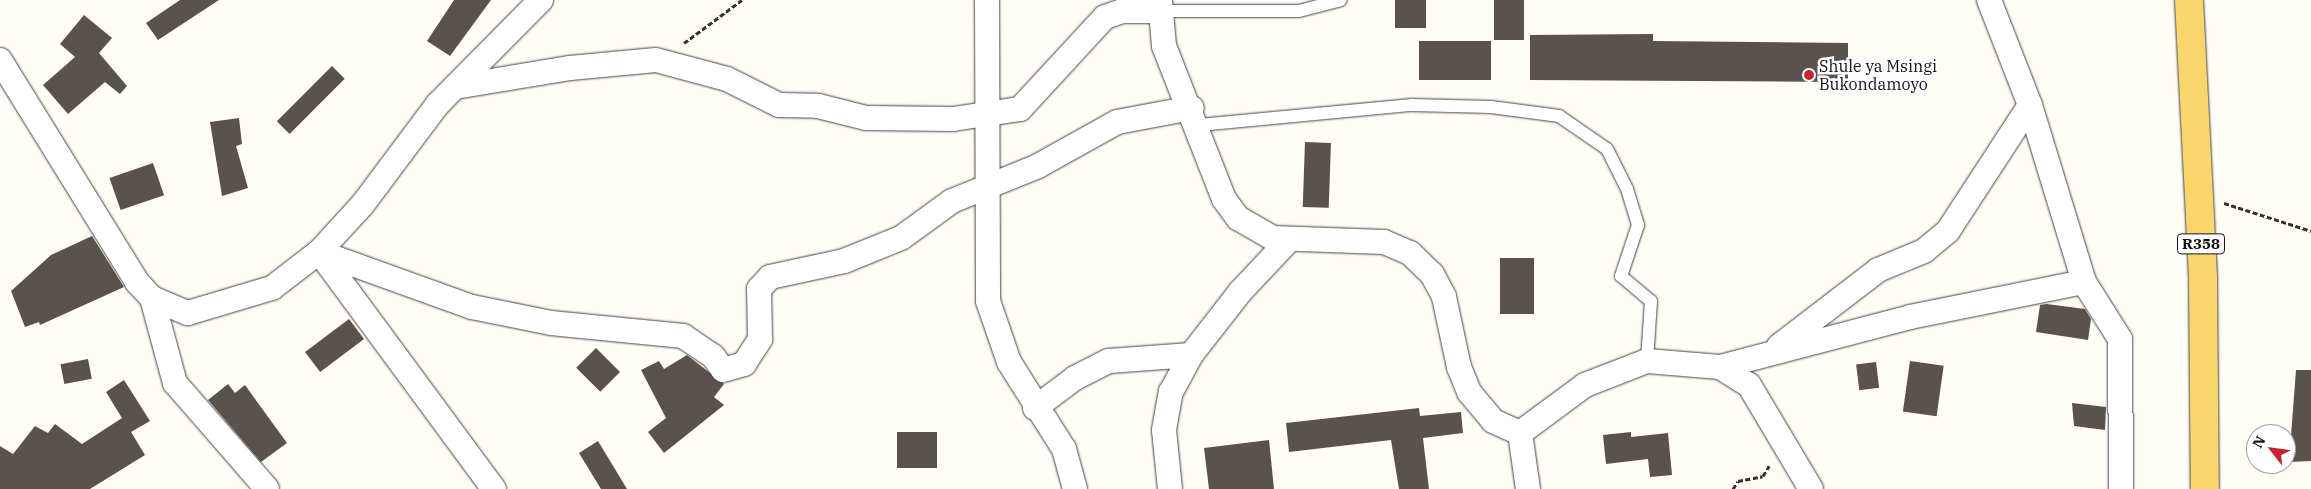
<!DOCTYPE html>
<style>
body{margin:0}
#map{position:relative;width:2311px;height:489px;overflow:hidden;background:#fffdf5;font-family:"IBM Plex Serif",serif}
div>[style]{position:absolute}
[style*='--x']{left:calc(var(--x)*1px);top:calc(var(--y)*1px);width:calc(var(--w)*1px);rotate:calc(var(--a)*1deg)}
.building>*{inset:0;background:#5a524d;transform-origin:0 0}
.path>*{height:3px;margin-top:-1.5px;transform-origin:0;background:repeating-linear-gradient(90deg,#333 0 5px,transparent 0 7.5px)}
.roads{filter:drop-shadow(0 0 1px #444) drop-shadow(0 0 1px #444)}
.lane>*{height:12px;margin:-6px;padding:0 6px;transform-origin:6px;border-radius:6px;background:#fff}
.street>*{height:24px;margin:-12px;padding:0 12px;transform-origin:12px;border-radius:12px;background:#fff}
.primary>*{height:28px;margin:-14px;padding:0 14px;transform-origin:14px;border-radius:14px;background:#f9d66b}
.dots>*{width:14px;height:14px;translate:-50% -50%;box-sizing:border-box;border:2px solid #fff;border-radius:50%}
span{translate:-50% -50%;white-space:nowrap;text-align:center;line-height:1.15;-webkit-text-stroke:5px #fff;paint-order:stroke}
.shield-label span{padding:1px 4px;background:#fff;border:1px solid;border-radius:4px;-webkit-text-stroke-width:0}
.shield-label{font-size:15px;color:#111;font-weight:700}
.poi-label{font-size:16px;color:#111}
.left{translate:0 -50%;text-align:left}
.north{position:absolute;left:2246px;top:424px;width:50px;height:50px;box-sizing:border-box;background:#fff;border:1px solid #a0a0a0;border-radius:50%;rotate:300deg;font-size:14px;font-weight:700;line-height:20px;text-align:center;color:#111}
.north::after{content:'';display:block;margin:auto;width:18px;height:22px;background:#c4262e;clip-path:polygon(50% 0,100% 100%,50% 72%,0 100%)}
</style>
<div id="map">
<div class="building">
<i style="clip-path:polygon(180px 0,219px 0,158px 40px,146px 23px)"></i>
<i style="clip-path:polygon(454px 0,491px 0,450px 56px,427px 41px)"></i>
<i style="left:1395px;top:0;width:31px;height:28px"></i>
<i style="left:1494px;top:0;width:30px;height:40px"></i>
<i style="clip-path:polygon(84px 15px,112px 38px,99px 53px,127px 86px,120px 94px,105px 82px,68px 114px,43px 85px,75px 57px,60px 44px)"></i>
<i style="clip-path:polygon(1653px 34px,1653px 41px,1848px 43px,1848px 82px,1530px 80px,1530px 35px)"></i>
<i style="left:1419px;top:41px;width:72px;height:39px"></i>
<i style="left:332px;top:66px;width:18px;height:78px;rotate:45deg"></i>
<i style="clip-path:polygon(239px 118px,242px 144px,236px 146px,248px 188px,222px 196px,210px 122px)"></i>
<i style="left:1305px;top:142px;width:26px;height:65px;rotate:2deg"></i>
<i style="left:153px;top:163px;width:34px;height:46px;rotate:71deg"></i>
<i style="clip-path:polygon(92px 236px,124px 287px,40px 325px,39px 322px,25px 327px,11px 291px,51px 255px)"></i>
<i style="left:1500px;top:258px;width:34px;height:56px"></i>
<i style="clip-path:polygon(2047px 304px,2085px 309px,2091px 319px,2088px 340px,2036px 332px,2040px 305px)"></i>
<i style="left:349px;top:319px;width:25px;height:55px;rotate:53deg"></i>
<i style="left:596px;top:348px;width:34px;height:28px;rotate:45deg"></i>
<i style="clip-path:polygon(687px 355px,724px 384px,714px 397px,724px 405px,664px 453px,648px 432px,666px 418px,641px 370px,659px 361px,664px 369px)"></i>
<i style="left:88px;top:359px;width:20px;height:28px;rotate:79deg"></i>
<i style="left:1910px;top:361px;width:34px;height:51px;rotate:8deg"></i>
<i style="left:1876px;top:362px;width:26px;height:20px;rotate:83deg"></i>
<i style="clip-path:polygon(2296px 370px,2311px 370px,2311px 461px,2289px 462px)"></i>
<i style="clip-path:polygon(124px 380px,150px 421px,131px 432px,145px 455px,90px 489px,0 489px,0 446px,13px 454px,35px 426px,48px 433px,55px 424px,82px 444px,122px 418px,125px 423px,106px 392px)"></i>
<i style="clip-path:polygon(228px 384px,235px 393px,245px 385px,287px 443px,261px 462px,208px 400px)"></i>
<i style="clip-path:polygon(2072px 403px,2106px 407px,2105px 430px,2074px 426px)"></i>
<i style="clip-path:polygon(1419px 408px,1420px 416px,1461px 412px,1463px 433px,1423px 438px,1429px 489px,1399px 489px,1391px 440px,1289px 452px,1286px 423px)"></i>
<i style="left:937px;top:432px;width:36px;height:40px;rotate:90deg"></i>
<i style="clip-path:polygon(1631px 432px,1631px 437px,1668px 433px,1672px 475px,1650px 477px,1648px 459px,1606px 464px,1603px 435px)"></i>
<i style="clip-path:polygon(1269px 440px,1274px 489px,1209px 489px,1204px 448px)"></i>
<i style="clip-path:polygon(598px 441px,627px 489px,601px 489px,579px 453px)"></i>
</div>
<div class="path">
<i style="--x:684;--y:43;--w:72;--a:-36.6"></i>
<i style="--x:2224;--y:203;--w:91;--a:17.8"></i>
<i style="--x:1733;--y:489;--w:9;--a:-58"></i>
<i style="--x:1738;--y:481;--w:25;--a:-11"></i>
<i style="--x:1763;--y:476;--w:12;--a:-59"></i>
</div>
<div class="roads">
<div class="lane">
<i style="--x:1161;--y:11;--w:138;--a:0"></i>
<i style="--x:1299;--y:11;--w:43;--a:-14.7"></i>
<i style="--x:1199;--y:125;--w:214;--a:-5.4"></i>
<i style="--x:1412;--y:105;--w:79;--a:1.5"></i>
<i style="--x:1491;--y:107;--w:69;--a:7.5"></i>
<i style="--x:1559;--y:116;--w:58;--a:34.5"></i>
<i style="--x:1607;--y:149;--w:45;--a:63.4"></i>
<i style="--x:1627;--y:189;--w:38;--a:73"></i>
<i style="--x:1638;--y:225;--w:54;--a:108.4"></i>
<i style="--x:1621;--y:276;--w:39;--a:40"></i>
<i style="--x:1651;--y:301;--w:60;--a:93.8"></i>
</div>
<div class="street">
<i style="--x:987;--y:0;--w:301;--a:89.8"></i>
<i style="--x:988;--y:301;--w:65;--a:71"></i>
<i style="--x:1009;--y:362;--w:103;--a:57.7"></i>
<i style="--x:1064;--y:449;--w:41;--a:74.6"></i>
<i style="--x:1160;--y:0;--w:46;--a:85"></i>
<i style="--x:1164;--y:46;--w:164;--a:68.6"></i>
<i style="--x:1224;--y:199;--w:24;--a:54"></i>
<i style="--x:1238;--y:218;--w:39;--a:30"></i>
<i style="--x:1272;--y:238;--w:112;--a:2"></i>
<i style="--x:1384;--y:242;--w:28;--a:23"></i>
<i style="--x:1410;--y:253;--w:30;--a:44"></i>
<i style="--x:1432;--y:274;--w:26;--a:62"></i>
<i style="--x:1444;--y:297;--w:72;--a:77.9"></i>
<i style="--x:1459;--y:367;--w:27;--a:68"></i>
<i style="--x:1469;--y:392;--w:38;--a:50"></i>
<i style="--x:1493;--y:421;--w:30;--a:24"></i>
<i style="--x:1520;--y:433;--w:81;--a:-36.4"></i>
<i style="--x:1585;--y:385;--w:66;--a:-21.2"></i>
<i style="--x:1647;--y:361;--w:73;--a:4.7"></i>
<i style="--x:1720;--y:367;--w:34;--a:32"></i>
<i style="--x:1749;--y:385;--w:121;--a:59.2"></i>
<i style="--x:1989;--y:0;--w:113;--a:68.7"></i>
<i style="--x:2030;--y:105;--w:185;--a:73"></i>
<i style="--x:2084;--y:282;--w:67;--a:57.7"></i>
<i style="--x:2120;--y:339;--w:150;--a:89.6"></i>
<i style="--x:0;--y:60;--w:261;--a:58.3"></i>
<i style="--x:137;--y:282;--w:22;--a:47"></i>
<i style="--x:152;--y:298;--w:39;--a:23"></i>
<i style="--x:188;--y:313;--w:88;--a:-16.6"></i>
<i style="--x:272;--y:288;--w:59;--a:-37.5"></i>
<i style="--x:319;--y:252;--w:65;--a:-47.5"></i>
<i style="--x:363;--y:204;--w:124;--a:-53.2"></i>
<i style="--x:437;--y:105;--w:148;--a:-45.3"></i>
<i style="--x:455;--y:87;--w:117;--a:-9.4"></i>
<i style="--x:570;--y:68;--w:86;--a:-5.3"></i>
<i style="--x:656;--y:60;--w:73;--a:15"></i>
<i style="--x:727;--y:79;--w:58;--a:26.6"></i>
<i style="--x:779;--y:105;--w:39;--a:1"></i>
<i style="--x:818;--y:106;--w:49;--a:14"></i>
<i style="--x:866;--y:118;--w:87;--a:0.7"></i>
<i style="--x:953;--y:119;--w:68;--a:-8.5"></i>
<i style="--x:1020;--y:109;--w:125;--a:-47.3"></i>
<i style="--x:1105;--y:17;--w:18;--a:-19"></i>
<i style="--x:1122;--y:11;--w:39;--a:0"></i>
<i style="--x:319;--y:252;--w:163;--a:19.8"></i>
<i style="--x:472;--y:307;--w:81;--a:11.4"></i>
<i style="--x:551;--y:323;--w:133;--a:5.6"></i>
<i style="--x:683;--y:336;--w:36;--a:34"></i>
<i style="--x:713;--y:356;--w:17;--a:54"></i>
<i style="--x:723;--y:370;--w:22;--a:-16"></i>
<i style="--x:744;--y:364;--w:30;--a:-57"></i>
<i style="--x:760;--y:339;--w:50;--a:-91.1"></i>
<i style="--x:759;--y:289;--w:16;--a:-47"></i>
<i style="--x:770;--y:277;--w:76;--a:-12.2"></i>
<i style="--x:844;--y:261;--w:61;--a:-22"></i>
<i style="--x:901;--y:238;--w:63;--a:-36"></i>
<i style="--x:952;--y:201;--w:93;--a:-22.1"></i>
<i style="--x:1038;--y:166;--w:90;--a:-29.1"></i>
<i style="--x:1117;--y:122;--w:76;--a:-10.6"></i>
<i style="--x:319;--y:252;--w:295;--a:53.6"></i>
<i style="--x:152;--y:298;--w:88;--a:74.9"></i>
<i style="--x:175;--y:383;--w:140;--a:49"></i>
<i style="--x:1779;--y:346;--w:125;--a:-37.5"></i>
<i style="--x:1878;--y:270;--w:50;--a:-22.4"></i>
<i style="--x:1924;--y:251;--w:31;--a:-40"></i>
<i style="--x:1948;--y:231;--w:150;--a:-56.9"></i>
<i style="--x:1720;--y:367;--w:196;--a:-14.7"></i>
<i style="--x:1910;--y:317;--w:177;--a:-11.4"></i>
<i style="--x:1035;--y:408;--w:50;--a:-36.9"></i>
<i style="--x:1075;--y:378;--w:38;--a:-27"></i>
<i style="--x:1109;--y:361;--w:82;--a:-4.2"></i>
<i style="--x:1520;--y:433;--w:57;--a:81.9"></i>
<i style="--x:1170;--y:489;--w:59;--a:-95.8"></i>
<i style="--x:1164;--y:430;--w:39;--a:-80"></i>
<i style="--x:1171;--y:392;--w:42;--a:-61.6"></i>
<i style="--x:1191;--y:355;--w:80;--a:-52.1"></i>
<i style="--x:1240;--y:292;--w:70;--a:-46.7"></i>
</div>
<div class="primary">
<i style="--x:2189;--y:0;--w:280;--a:87.1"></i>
<i style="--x:2203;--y:280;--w:209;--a:89.5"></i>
</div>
</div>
<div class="dots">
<i style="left:1809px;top:75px;background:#c4262e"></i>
</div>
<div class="shield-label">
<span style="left:2201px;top:244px">R358</span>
</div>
<div class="poi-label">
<span class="left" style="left:1819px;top:75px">Shule ya Msingi<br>Bukondamoyo</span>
</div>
<div class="north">N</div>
</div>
